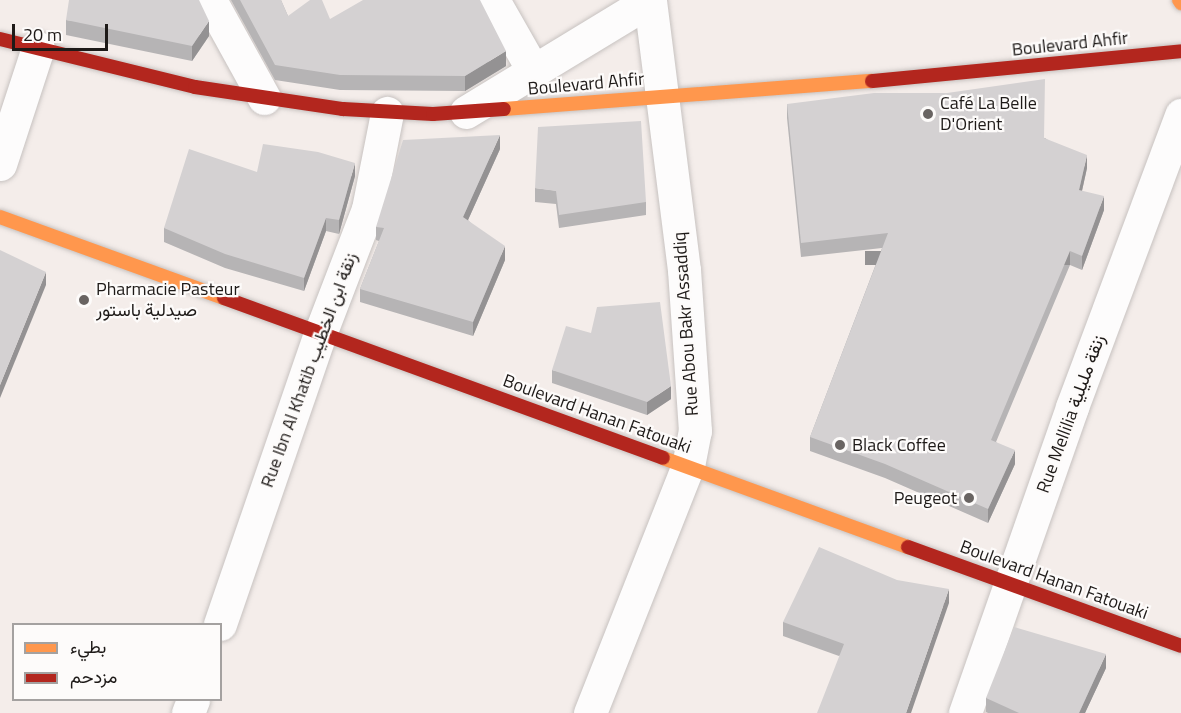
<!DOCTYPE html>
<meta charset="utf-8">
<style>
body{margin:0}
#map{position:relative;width:1181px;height:713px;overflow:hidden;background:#f4edea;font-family:"Titillium Web",Vazirmatn,sans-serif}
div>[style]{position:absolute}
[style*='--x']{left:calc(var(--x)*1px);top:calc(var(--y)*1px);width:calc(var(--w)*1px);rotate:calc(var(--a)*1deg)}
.roads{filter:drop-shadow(0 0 2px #c7c2c0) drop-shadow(0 0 2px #c7c2c0)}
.street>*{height:33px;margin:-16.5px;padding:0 16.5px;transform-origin:16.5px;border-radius:16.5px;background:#fdfcfc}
.slow>*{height:14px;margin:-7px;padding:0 7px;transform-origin:7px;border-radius:7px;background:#ff974d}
.jam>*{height:14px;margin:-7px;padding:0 7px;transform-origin:7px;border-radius:7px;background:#b3261e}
.wall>*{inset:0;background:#b6b4b5}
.shaded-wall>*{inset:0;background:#949293;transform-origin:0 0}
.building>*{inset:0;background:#d4d1d2}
.dots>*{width:16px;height:16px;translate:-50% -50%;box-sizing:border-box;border:3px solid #fdfbfa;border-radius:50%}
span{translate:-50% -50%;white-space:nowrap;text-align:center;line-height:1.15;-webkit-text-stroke:4.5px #fdfbfa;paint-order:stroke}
.street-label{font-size:18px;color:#1e1a18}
.poi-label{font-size:18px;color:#1e1a18}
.left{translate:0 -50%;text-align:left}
.right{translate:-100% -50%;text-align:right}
.legend{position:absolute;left:12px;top:623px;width:210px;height:78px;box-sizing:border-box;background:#fdfbfa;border:2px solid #a4a1a0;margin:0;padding:8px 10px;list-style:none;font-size:18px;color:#1e1a18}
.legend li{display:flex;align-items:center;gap:12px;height:30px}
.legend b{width:30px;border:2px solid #a4a1a0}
.scale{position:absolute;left:12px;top:24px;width:96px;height:27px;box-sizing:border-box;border:3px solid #1e1a18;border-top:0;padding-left:8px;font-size:18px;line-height:21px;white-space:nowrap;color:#1e1a18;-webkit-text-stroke:4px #fdfbfa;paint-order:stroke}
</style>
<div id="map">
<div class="roads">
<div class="street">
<i style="--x:210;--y:0;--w:112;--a:61.1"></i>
<i style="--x:493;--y:0;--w:81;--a:60.3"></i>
<i style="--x:466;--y:112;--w:215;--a:-31.3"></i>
<i style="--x:0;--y:164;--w:122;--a:-71.9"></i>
<i style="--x:220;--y:624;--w:307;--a:-71"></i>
<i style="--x:320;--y:334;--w:134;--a:-69"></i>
<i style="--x:368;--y:209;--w:98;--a:-78.8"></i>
<i style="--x:188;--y:713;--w:14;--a:-69"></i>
<i style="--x:590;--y:713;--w:266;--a:-68.4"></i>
<i style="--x:688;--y:466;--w:36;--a:-79"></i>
<i style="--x:695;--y:431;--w:161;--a:-93.9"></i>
<i style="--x:684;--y:270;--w:272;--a:-97.2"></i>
<i style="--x:965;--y:713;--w:324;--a:-70.7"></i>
<i style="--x:1072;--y:407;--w:312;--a:-69.5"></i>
</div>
<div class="slow">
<i style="--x:1179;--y:0;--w:4;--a:56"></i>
<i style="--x:504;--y:109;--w:369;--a:-4.4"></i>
<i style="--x:0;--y:217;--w:238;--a:19.9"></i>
<i style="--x:663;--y:458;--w:261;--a:20"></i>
</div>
<div class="jam">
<i style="--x:0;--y:39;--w:201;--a:13.8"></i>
<i style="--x:195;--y:87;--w:150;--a:8.5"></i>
<i style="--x:343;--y:109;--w:90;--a:3.2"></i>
<i style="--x:433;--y:114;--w:71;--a:-4"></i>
<i style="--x:872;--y:81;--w:310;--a:-5.5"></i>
<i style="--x:224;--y:298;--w:467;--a:20"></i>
<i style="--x:908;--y:547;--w:290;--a:19.9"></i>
</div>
</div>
<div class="wall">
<i style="clip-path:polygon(231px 0,281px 0,288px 16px,330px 19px,506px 66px,465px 91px,340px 90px,275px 80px)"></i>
<i style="clip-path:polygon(66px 20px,209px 36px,192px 61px,66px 35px)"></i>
<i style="clip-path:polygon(787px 104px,1045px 138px,1087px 168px,1082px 191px,1104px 210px,1082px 270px,1070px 265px,996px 442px,1015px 464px,988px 523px,885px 478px,810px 451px,810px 437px,882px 248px,801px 257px,787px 118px)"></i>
<i style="clip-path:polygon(500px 149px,468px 220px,505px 260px,473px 336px,360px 302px,360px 289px,379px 241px,376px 240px,376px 227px)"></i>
<i style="clip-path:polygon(257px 172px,355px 176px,339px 234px,326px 231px,304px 291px,225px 268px,164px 242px,164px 228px)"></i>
<i style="clip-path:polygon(535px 188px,646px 202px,646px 215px,559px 228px,556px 204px,535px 202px)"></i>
<i style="clip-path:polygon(552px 370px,671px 399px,647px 415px,552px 383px)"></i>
<i style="clip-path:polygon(949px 603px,839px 656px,783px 636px,783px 622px)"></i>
<i style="clip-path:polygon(1106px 668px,1085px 713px,988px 713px,986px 712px,986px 698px)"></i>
</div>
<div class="shaded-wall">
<i style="clip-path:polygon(209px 21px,209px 36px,192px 61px,192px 46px)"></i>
<i style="clip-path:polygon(506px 51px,506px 66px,465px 91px,465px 76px)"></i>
<i style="clip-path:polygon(500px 135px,500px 149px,463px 231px,463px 217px)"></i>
<i style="clip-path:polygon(1087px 155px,1087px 168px,1079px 204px,1079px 190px)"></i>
<i style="clip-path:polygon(355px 163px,355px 176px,339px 234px,339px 220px)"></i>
<i style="clip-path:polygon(1104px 196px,1104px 210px,1082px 270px,1082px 256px)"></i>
<i style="clip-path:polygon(326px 218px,326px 231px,304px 291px,304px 278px)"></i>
<i style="clip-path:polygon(505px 246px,505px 260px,473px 336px,473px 322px)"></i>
<i style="left:1070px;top:251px;width:14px;height:205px;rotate:90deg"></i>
<i style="clip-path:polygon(46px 272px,46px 285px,0 398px,0 385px)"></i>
<i style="clip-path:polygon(671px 386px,671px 399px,647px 415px,647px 402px)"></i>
<i style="clip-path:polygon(1015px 450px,1015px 464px,988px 523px,988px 509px)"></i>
<i style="clip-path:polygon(949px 589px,949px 603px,911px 713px,906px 713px)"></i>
<i style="clip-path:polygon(1106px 654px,1106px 668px,1085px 713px,1079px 713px)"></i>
</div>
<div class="building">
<i style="clip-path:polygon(69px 0,199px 0,209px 21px,192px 46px,66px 20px)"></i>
<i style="clip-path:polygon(240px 0,281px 0,288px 16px,310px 0,322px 0,330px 19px,363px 0,480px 0,506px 51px,465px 76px,340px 75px,275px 65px)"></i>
<i style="clip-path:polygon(1045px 79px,1044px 138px,1087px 155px,1079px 190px,1104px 196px,1082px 256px,1070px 251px,991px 440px,1015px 450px,988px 509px,885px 464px,810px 437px,888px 233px,801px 243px,787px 104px,874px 93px,947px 93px)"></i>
<i style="clip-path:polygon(641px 121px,646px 202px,559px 215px,556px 191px,535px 188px,538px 127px)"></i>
<i style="clip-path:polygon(500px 135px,463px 217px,505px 246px,473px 322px,360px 289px,384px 228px,376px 227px,403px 140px)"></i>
<i style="clip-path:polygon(263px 144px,318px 152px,355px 163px,339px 220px,326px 218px,304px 278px,225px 254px,164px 228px,189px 149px,257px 172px)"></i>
<i style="clip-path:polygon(0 250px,46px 272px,0 385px)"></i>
<i style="clip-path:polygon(660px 302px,671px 386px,647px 402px,552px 370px,566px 326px,591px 333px,597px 307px)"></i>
<i style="clip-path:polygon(819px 547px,897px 580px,949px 589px,906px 713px,817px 713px,844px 644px,783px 622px)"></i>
<i style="clip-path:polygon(1014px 627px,1106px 654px,1079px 713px,1019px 713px,986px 698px)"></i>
</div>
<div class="dots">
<i style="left:928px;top:114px;background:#696462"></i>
<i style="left:84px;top:300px;background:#696462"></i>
<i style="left:840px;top:445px;background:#696462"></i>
<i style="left:969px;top:498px;background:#696462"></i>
</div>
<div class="street-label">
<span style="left:1070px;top:44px;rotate:-6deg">Boulevard Ahfir</span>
<span style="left:586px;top:84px;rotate:-5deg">Boulevard Ahfir</span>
<span style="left:686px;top:324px;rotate:-94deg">Rue Abou Bakr Assaddiq</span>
<span style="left:309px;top:370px;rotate:-70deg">Rue Ibn Al Khatib زنقة ابن الخطيب</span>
<span style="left:597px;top:414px;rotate:20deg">Boulevard Hanan Fatouaki</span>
<span style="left:1071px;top:414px;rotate:-70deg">Rue Mellilia زنقة مليلية</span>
<span style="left:1054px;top:580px;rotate:20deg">Boulevard Hanan Fatouaki</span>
</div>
<div class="poi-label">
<span class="left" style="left:940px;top:114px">Café La Belle<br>D'Orient</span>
<span class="left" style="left:96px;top:300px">Pharmacie Pasteur<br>صيدلية باستور</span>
<span class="left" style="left:852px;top:445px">Black Coffee</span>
<span class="right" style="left:957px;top:498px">Peugeot</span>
</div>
<ul class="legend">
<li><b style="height:8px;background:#ff974d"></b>بطيء</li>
<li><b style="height:8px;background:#b3261e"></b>مزدحم</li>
</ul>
<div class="scale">20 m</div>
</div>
